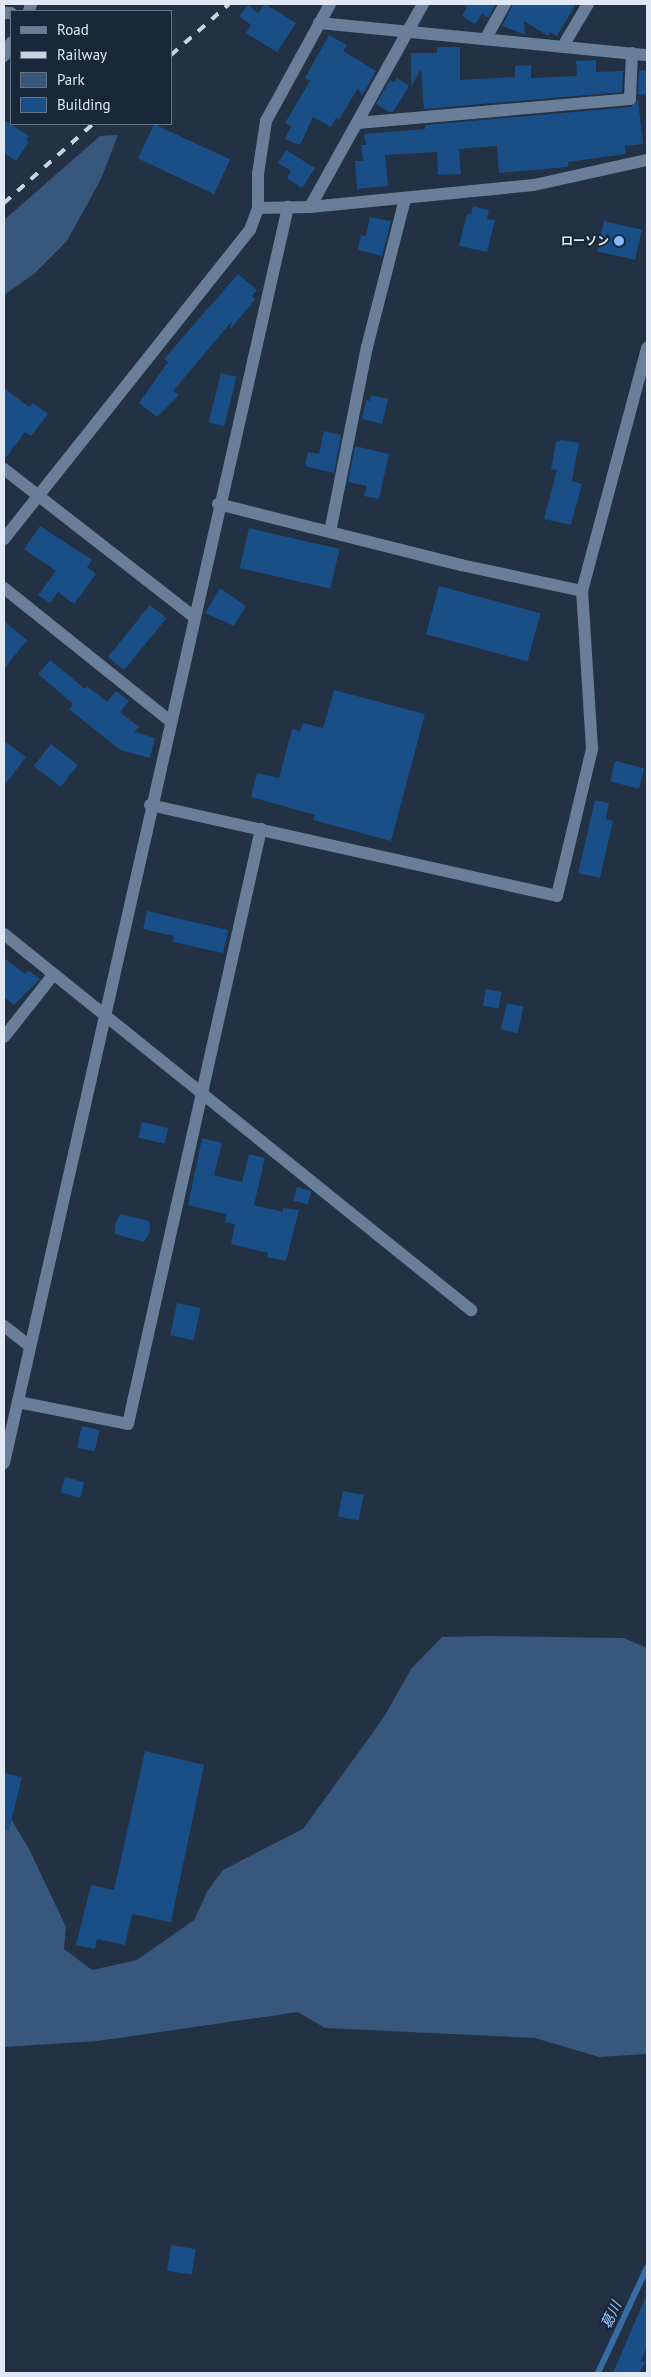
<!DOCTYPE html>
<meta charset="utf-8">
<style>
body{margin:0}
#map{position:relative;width:651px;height:2377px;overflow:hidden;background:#223143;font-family:"PT Sans","Noto Sans JP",sans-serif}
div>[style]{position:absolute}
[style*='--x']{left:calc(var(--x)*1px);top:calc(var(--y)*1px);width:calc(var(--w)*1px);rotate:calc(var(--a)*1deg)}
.green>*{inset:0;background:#38577c}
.stream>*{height:5.5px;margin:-2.75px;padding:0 2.75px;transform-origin:2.75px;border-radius:2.75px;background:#386ca6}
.building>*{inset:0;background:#194e86;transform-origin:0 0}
.minor>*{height:12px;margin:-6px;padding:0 6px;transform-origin:6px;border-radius:6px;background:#687e99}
.rail>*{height:4px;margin-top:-2px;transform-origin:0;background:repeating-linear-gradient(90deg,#c9d3e0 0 9px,transparent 0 18px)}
.dots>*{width:14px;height:14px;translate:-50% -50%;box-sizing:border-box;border:2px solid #182739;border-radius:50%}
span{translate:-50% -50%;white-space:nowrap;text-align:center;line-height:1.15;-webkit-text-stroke:4px #182739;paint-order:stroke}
.poi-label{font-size:12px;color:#dfe8f4;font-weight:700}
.right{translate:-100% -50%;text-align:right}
.water-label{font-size:14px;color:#a1cafc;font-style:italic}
.frame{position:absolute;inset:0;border:5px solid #dfe8f4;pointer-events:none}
.legend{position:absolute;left:10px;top:10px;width:162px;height:115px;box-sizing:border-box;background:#182739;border:1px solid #687484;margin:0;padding:6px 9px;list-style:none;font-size:15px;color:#dfe8f4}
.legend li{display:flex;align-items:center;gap:10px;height:25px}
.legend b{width:25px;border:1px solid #687484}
</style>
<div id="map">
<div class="green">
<i style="clip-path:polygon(118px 135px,101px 179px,67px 241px,34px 274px,4px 295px,4px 220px,100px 136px)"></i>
<i style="clip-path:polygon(486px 1636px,624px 1638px,647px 1648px,647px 2054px,599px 2057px,535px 2038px,325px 2028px,298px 2012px,98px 2041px,4px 2047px,4px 1807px,29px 1849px,66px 1927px,64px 1949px,92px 1970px,137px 1960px,194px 1920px,208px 1890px,223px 1870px,303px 1829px,384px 1717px,411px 1669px,442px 1637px)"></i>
</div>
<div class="stream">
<i style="--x:598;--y:2373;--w:116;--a:-65"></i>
</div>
<div class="building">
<i style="clip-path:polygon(265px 4px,296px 23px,277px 52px,246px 33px,251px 25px,239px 16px,248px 5px,258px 13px)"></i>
<i style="clip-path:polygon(463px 4px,496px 4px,488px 18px,482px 14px,475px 24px,462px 16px,467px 6px)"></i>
<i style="clip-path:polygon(513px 4px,576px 4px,557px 36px,550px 32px,548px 36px,524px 21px,525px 35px,502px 26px)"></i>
<i style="clip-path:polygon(329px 35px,347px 45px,343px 51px,376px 71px,362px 96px,358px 88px,339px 120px,336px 118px,331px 127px,313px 117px,300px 145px,285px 139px,291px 126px,285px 123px,310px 81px,305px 78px)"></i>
<i style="clip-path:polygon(437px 47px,460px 47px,460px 80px,515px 77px,515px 66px,531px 65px,531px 78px,577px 76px,576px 61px,596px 60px,596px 72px,623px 71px,622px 92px,424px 109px,421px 69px,411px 87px,411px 53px,437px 53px)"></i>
<i style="clip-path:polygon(647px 70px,647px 94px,638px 95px,639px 71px)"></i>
<i style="clip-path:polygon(397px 78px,409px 86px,393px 112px,389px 112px,376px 104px,390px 80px,394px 82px)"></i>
<i style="clip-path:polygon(638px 100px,643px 144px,625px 146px,626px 154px,568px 162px,568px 167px,499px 173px,497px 146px,459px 149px,461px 174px,438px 175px,437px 152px,385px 155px,388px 186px,357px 189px,355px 161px,363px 161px,361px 145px,366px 145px,364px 134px,425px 129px,425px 125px,631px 107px)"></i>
<i style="clip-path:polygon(4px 120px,29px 136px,26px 140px,29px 142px,16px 161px,4px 153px)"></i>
<i style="left:154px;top:124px;width:84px;height:38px;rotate:25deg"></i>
<i style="clip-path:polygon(286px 150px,315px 168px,302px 188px,287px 178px,291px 171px,278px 163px)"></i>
<i style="clip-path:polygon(473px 206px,489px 210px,487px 219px,495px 220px,487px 252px,459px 246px,467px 214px,471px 215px)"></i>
<i style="clip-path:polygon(370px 217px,391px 221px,382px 256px,358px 250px,361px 235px,366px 236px)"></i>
<i style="left:604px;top:221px;width:39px;height:31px;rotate:13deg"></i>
<i style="clip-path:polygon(238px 274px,257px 290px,252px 296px,255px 299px,230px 330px,232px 321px,173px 391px,179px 395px,157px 417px,139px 403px,168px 362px,164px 359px)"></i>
<i style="left:221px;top:373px;width:16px;height:51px;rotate:14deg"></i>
<i style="clip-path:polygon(4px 388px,29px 407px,33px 403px,48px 414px,31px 436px,25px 432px,4px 460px)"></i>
<i style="clip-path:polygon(371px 395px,388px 399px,382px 424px,362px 419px,366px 400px,370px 401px)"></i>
<i style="clip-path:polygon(324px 431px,341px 435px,334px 473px,305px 466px,308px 452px,319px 454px)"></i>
<i style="clip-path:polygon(562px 440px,579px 443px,572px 481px,582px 484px,571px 525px,544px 519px,557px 470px,551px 469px,556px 442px)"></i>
<i style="clip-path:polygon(355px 446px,389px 454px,379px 499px,364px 496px,367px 486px,348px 482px)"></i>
<i style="clip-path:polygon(40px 526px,92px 560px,87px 567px,96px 574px,74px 604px,58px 592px,50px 603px,38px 595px,56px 571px,24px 549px)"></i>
<i style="left:249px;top:528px;width:93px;height:41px;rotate:13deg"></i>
<i style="left:439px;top:586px;width:105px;height:50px;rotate:15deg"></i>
<i style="clip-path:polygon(220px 588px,246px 606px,234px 626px,205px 613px)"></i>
<i style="left:150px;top:605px;width:21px;height:67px;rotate:39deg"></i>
<i style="clip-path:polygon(4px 621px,27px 640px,4px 669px)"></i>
<i style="clip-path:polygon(50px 660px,85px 689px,87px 686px,107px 702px,116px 691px,129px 701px,120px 712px,139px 727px,134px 732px,155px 738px,150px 758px,120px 750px,69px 709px,73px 704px,38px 674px)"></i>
<i style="clip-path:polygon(334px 690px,425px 714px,391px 841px,313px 820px,315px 815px,251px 797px,257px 773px,279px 778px,292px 729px,300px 731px,303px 723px,323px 728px)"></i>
<i style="clip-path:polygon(4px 741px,26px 757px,4px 786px)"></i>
<i style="left:51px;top:744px;width:34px;height:28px;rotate:38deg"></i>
<i style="left:615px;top:761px;width:30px;height:21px;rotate:14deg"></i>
<i style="clip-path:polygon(595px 800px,609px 803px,606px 819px,613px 821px,600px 878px,578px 873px)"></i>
<i style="clip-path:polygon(147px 911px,228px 930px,223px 953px,173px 942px,174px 936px,143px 929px)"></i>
<i style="clip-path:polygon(4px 958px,25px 974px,28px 970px,40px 979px,14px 1005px,4px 997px)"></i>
<i style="left:486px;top:989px;width:16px;height:17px;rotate:11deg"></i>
<i style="left:507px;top:1003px;width:17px;height:27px;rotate:13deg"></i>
<i style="left:142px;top:1122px;width:27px;height:16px;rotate:13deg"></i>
<i style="clip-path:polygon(202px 1138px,222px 1143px,214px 1175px,242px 1182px,249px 1154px,265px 1158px,254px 1205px,283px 1212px,283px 1208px,299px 1210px,286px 1261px,267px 1257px,268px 1253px,231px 1244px,235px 1224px,225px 1222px,226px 1214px,188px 1205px)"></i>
<i style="left:297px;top:1187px;width:15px;height:14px;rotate:16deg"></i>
<i style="clip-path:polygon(120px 1214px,149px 1221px,150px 1232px,144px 1242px,115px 1234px,115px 1224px)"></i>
<i style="left:177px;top:1303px;width:24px;height:33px;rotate:12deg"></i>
<i style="left:82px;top:1426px;width:18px;height:22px;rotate:13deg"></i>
<i style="left:65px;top:1477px;width:20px;height:16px;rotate:15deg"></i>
<i style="left:343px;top:1491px;width:21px;height:26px;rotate:11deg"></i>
<i style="clip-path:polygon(145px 1751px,204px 1765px,171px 1922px,132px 1914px,125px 1945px,97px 1939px,95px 1949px,76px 1945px,91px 1885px,114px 1890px)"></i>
<i style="clip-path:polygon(4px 1773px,22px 1777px,9px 1830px,4px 1830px)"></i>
<i style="left:171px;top:2245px;width:25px;height:26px;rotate:9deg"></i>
<i style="clip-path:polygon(647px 2294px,647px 2346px,641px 2361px,645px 2362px,640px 2373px,613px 2373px)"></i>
</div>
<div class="minor">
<i style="--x:29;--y:11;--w:7;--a:-74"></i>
<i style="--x:4;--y:13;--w:7;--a:0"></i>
<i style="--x:319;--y:23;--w:330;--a:5.6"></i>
<i style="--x:486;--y:38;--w:39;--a:-61"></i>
<i style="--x:563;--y:46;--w:49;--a:-59.2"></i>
<i style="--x:4;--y:56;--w:15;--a:-62"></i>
<i style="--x:357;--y:123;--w:274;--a:-5"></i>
<i style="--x:630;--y:99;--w:46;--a:-87.5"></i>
<i style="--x:310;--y:207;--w:232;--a:-60.9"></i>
<i style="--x:258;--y:208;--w:52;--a:-1.1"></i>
<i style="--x:310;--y:207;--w:225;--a:-5.6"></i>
<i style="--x:534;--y:185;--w:116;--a:-12.5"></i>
<i style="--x:4;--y:469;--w:241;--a:37.9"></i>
<i style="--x:218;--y:504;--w:251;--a:14.1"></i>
<i style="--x:461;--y:565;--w:124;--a:12.1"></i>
<i style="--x:330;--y:532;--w:189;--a:-78.7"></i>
<i style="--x:367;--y:347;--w:153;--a:-75.6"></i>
<i style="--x:4;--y:539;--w:395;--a:-51.5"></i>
<i style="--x:250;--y:230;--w:23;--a:-70"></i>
<i style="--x:258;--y:208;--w:34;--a:-90"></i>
<i style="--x:258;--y:174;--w:54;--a:-81.4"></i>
<i style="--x:266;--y:121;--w:133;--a:-61.3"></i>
<i style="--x:4;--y:588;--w:213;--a:38.7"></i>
<i style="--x:150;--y:805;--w:417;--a:12.6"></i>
<i style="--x:557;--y:896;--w:151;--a:-76.6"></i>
<i style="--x:592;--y:749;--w:158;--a:-93.6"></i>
<i style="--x:582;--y:591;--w:252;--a:-75"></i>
<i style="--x:4;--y:934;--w:600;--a:38.84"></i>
<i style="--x:4;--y:1037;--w:80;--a:-51.6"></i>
<i style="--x:4;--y:1326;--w:33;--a:38"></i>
<i style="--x:18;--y:1402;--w:112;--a:11.3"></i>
<i style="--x:128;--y:1424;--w:610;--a:-77.4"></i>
<i style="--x:4;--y:1463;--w:1288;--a:-77.26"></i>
</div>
<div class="rail">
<i style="--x:171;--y:55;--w:77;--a:-41.3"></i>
<i style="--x:4;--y:203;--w:119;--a:-41.6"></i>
</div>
<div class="dots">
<i style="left:619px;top:241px;background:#85bbfb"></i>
</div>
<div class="poi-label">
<span class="right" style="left:609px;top:241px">ローソン</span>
</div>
<div class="water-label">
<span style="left:611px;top:2315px;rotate:-65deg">葛川</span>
</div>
<div class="frame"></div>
<ul class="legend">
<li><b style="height:6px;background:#687e99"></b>Road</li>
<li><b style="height:6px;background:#c9d3e0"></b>Railway</li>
<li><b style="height:14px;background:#38577c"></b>Park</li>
<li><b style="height:14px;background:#194e86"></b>Building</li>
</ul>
</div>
